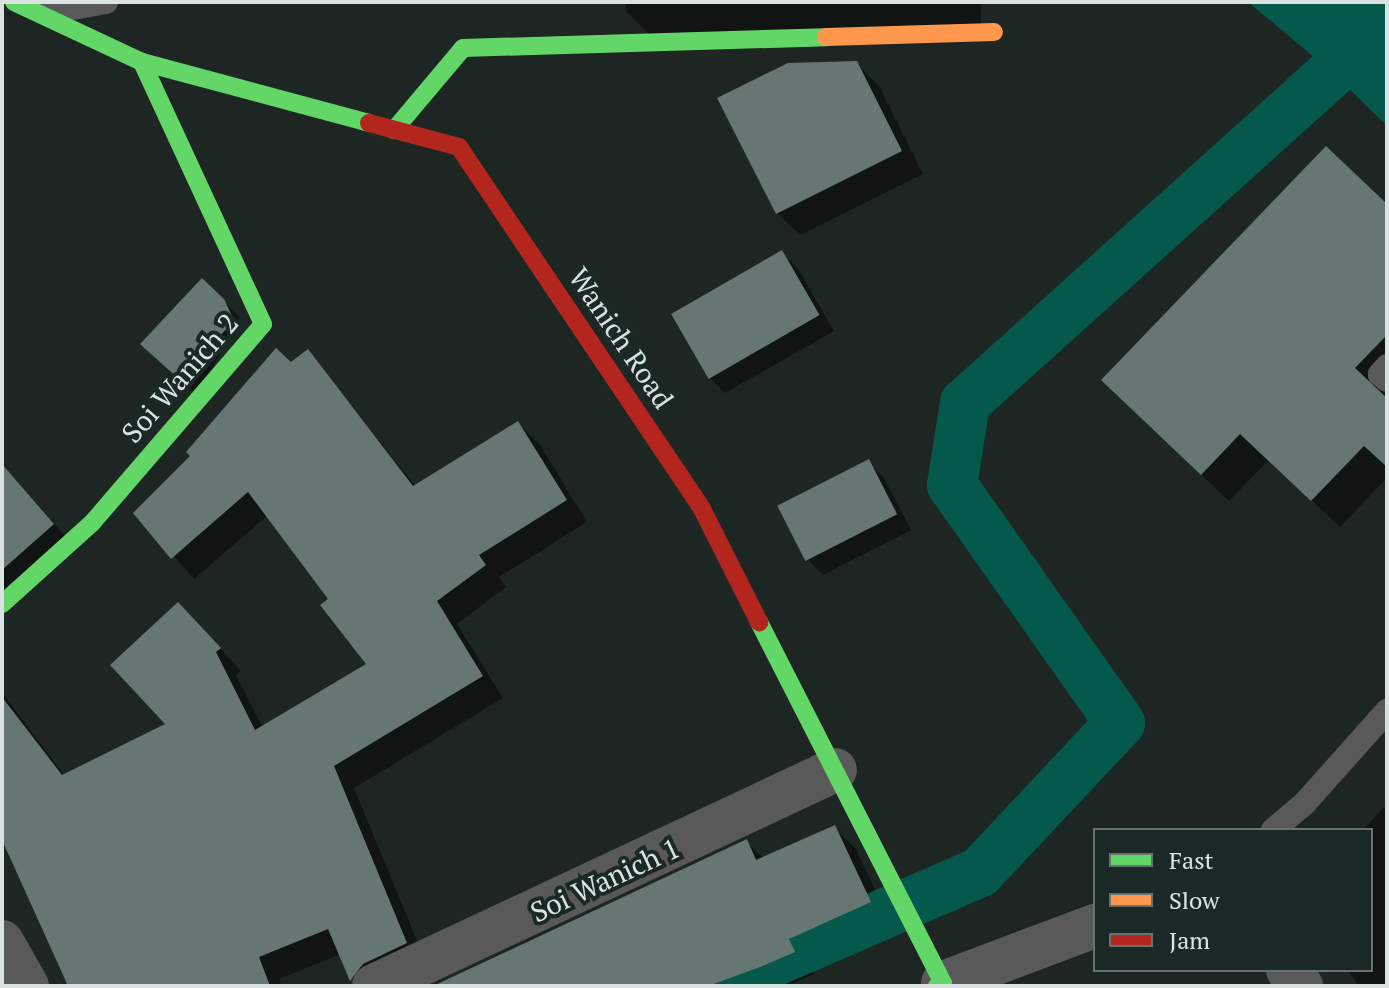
<!DOCTYPE html>
<style>
body{margin:0}
#map{position:relative;width:1389px;height:988px;overflow:hidden;background:#1e2624;font-family:"PT Serif",serif}
div>[style]{position:absolute}
[style*='--x']{left:calc(var(--x)*1px);top:calc(var(--y)*1px);width:calc(var(--w)*1px);rotate:calc(var(--a)*1deg)}
.water>*{inset:0;background:#05594c}
.shadow>*{inset:0;background:#0007}
.canal>*{height:50px;margin:-25px;padding:0 25px;transform-origin:25px;border-radius:25px;background:#05594c}
.building>*{inset:0;background:#667773;transform-origin:0 0}
.lane>*{height:24px;margin:-12px;padding:0 12px;transform-origin:12px;border-radius:12px;background:#5a5959}
.street>*{height:44px;margin:-22px;padding:0 22px;transform-origin:22px;border-radius:22px;background:#5a5959}
.fast>*{height:18px;margin:-9px;padding:0 9px;transform-origin:9px;border-radius:9px;background:#63d668}
.slow>*{height:18px;margin:-9px;padding:0 9px;transform-origin:9px;border-radius:9px;background:#ff974d}
.jam>*{height:18px;margin:-9px;padding:0 9px;transform-origin:9px;border-radius:9px;background:#b3261e}
span{translate:-50% -50%;white-space:nowrap;text-align:center;line-height:1.15;-webkit-text-stroke:8px #1a2925;paint-order:stroke}
.street-label{font-size:28px;color:#dae3e1}
.frame{position:absolute;inset:0;border:4px solid #dae3e1;pointer-events:none}
.legend{position:absolute;left:1093px;top:828px;width:280px;height:144px;box-sizing:border-box;background:#1a2925;border:2px solid #677370;margin:0;padding:10px 14px;list-style:none;font-size:24px;color:#dae3e1}
.legend li{display:flex;align-items:center;gap:16px;height:40px}
.legend b{width:40px;border:2px solid #677370}
</style>
<div id="map">
<div class="water">
<i style="clip-path:polygon(1248px 2px,1387px 2px,1387px 126px,1332px 72px)"></i>
</div>
<div class="shadow">
<i style="clip-path:polygon(626px 2px,981px 2px,981px 35px,654px 39px,626px 11px)"></i>
<i style="clip-path:polygon(856px 63px,879px 86px,923px 174px,800px 235px,777px 213px)"></i>
<i style="clip-path:polygon(1387px 207px,1387px 478px,1340px 527px,1269px 460px,1229px 501px,1131px 407px)"></i>
<i style="clip-path:polygon(782px 253px,798px 269px,834px 331px,725px 393px,709px 377px)"></i>
<i style="clip-path:polygon(223px 301px,239px 317px,198px 396px,159px 360px)"></i>
<i style="clip-path:polygon(308px 352px,416px 487px,518px 423px,540px 445px,587px 522px,499px 577px,506px 587px,457px 624px,503px 698px,354px 788px,427px 965px,358px 986px,341px 954px,279px 979px,282px 986px,70px 986px,2px 835px,2px 693px,65px 776px,168px 725px,199px 626px,241px 671px,236px 675px,263px 728px,369px 664px,331px 599px,268px 515px,194px 579px,136px 513px)"></i>
<i style="clip-path:polygon(868px 462px,884px 478px,911px 530px,823px 575px,807px 559px)"></i>
<i style="clip-path:polygon(2px 464px,74px 546px,2px 590px)"></i>
<i style="clip-path:polygon(1387px 804px,1387px 986px,1358px 986px,1348px 970px,1371px 970px,1371px 830px,1363px 830px)"></i>
<i style="clip-path:polygon(834px 828px,856px 849px,891px 924px,809px 960px,815px 974px,786px 986px,438px 986px,746px 841px,764px 859px)"></i>
</div>
<div class="canal">
<i style="--x:718;--y:986;--w:286;--a:-23.5"></i>
<i style="--x:980;--y:872;--w:204;--a:-46.8"></i>
<i style="--x:1120;--y:723;--w:291;--a:-125.2"></i>
<i style="--x:952;--y:485;--w:83;--a:-81"></i>
<i style="--x:965;--y:403;--w:494;--a:-42"></i>
</div>
<div class="building">
<i style="clip-path:polygon(857px 61px,902px 151px,776px 214px,717px 98px,788px 63px)"></i>
<i style="clip-path:polygon(1326px 146px,1387px 204px,1387px 335px,1355px 368px,1387px 398px,1387px 467px,1364px 446px,1311px 501px,1240px 434px,1201px 475px,1101px 380px)"></i>
<i style="left:782px;top:250px;width:75px;height:128px;rotate:60deg"></i>
<i style="clip-path:polygon(202px 278px,224px 299px,234px 320px,181px 381px,140px 344px)"></i>
<i style="clip-path:polygon(276px 348px,291px 362px,308px 349px,413px 486px,518px 421px,567px 500px,479px 555px,486px 565px,437px 601px,483px 676px,334px 766px,407px 943px,363px 964px,350px 981px,328px 929px,259px 957px,270px 986px,68px 986px,2px 840px,2px 697px,62px 775px,165px 724px,110px 665px,178px 602px,221px 648px,216px 652px,255px 730px,366px 664px,320px 605px,328px 599px,248px 492px,171px 559px,133px 513px,190px 456px,186px 452px)"></i>
<i style="left:869px;top:459px;width:62px;height:103px;rotate:63deg"></i>
<i style="clip-path:polygon(2px 464px,54px 524px,2px 570px)"></i>
<i style="clip-path:polygon(835px 825px,871px 902px,789px 939px,795px 952px,760px 967px,708px 986px,433px 986px,747px 839px,756px 860px)"></i>
</div>
<div class="lane">
<i style="--x:46;--y:13;--w:61;--a:-10.4"></i>
<i style="--x:1387;--y:366;--w:11;--a:131"></i>
<i style="--x:1380;--y:374;--w:9;--a:41"></i>
<i style="--x:1273;--y:830;--w:40;--a:-40"></i>
<i style="--x:1304;--y:804;--w:125;--a:-48.3"></i>
</div>
<div class="street">
<i style="--x:2;--y:942;--w:51;--a:60.4"></i>
<i style="--x:1288;--y:970;--w:21;--a:51"></i>
<i style="--x:943;--y:983;--w:162;--a:-20.6"></i>
<i style="--x:374;--y:986;--w:509;--a:-25.11"></i>
</div>
<div class="fast">
<i style="--x:14;--y:2;--w:141;--a:25.1"></i>
<i style="--x:142;--y:62;--w:235;--a:15"></i>
<i style="--x:394;--y:130;--w:107;--a:-49.9"></i>
<i style="--x:463;--y:48;--w:363;--a:-1.7"></i>
<i style="--x:2;--y:604;--w:121;--a:-42"></i>
<i style="--x:92;--y:523;--w:262;--a:-49.3"></i>
<i style="--x:263;--y:324;--w:289;--a:-114.8"></i>
<i style="--x:759;--y:622;--w:405;--a:63"></i>
<i style="--x:943;--y:983;--w:7;--a:153"></i>
</div>
<div class="slow">
<i style="--x:826;--y:37;--w:168;--a:-1.7"></i>
</div>
<div class="jam">
<i style="--x:369;--y:123;--w:93;--a:14.9"></i>
<i style="--x:459;--y:147;--w:436;--a:56.1"></i>
<i style="--x:702;--y:509;--w:127;--a:63.2"></i>
</div>
<div class="street-label">
<span style="left:621px;top:338px;rotate:56deg">Wanich Road</span>
<span style="left:180px;top:378px;rotate:-49deg">Soi Wanich 2</span>
<span style="left:605px;top:880px;rotate:-25deg">Soi Wanich 1</span>
</div>
<div class="frame"></div>
<ul class="legend">
<li><b style="height:10px;background:#63d668"></b>Fast</li>
<li><b style="height:10px;background:#ff974d"></b>Slow</li>
<li><b style="height:10px;background:#b3261e"></b>Jam</li>
</ul>
</div>
